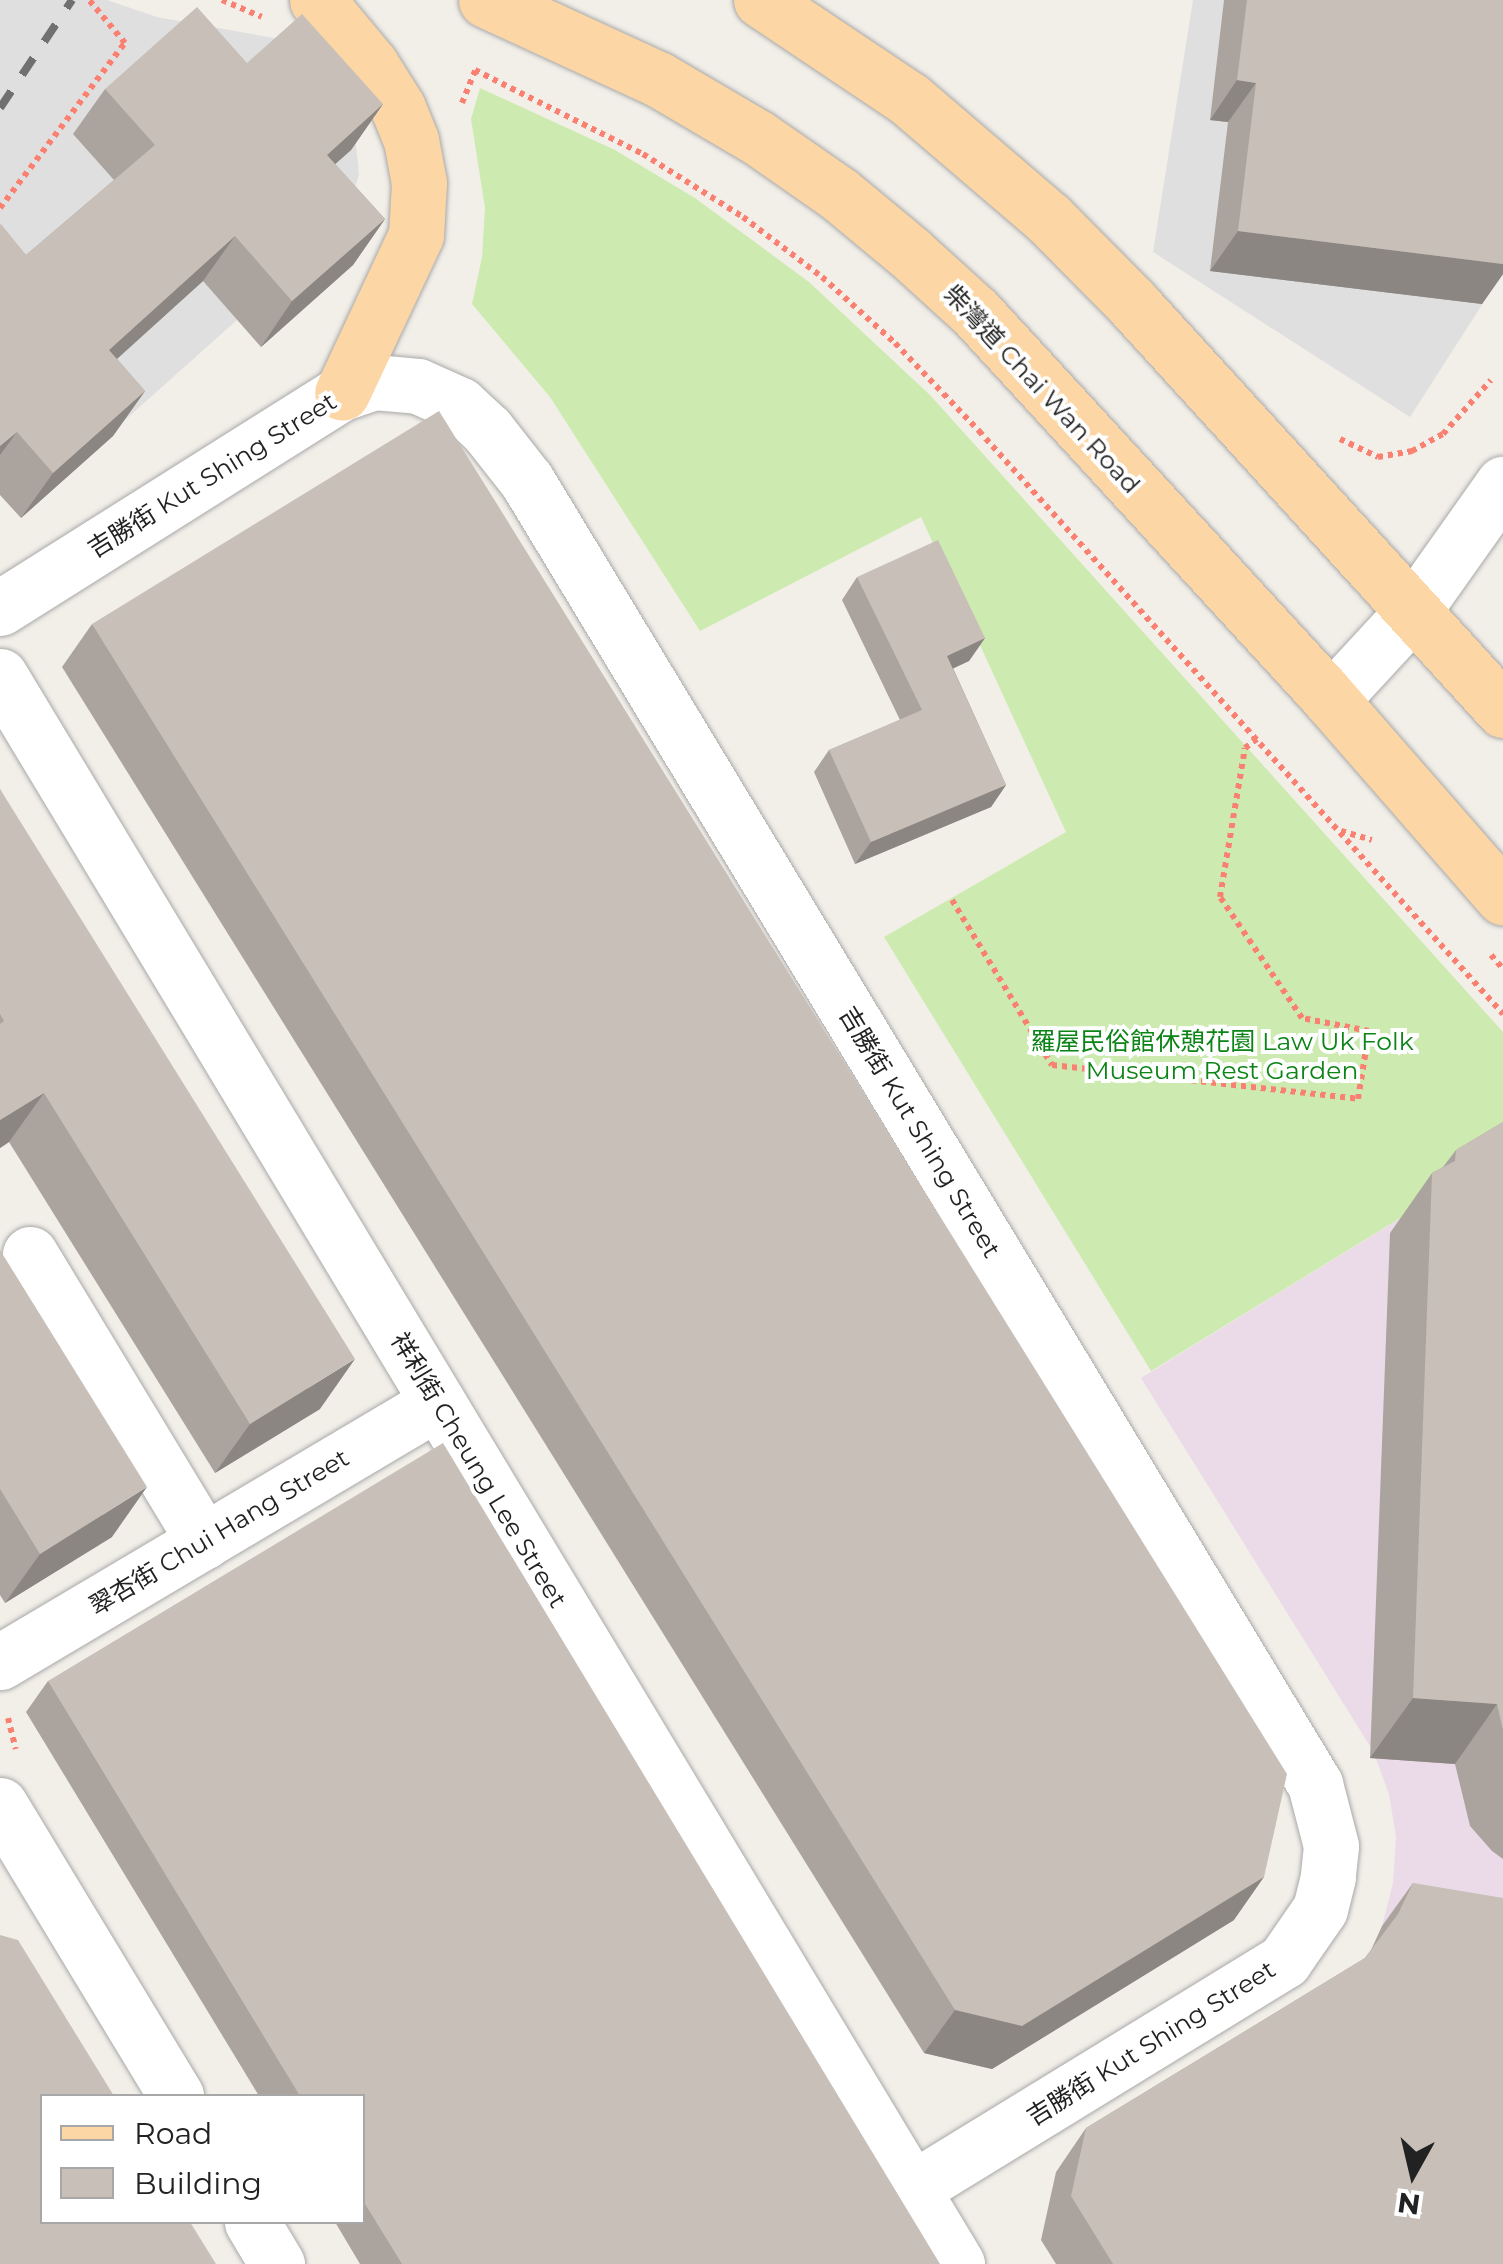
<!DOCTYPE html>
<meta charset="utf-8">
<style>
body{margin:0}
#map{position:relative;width:1503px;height:2264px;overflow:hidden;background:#f2efe9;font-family:Montserrat,"Noto Sans TC",sans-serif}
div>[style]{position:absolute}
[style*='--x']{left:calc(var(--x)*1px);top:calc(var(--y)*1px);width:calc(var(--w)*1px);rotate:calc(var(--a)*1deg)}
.residential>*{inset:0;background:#e0dfdf}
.industrial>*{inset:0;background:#ebdbe8}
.grass>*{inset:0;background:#cdebb0}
.path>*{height:6px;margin-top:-3px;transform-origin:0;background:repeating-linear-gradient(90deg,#fa8072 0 5px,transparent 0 10px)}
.roads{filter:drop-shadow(0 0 2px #a9a9a9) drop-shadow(0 0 2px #a9a9a9)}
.minor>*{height:55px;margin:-27.5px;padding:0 27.5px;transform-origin:27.5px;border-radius:27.5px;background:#fff}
.major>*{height:55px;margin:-27.5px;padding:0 27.5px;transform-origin:27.5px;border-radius:27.5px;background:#fcd6a4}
.rail>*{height:8px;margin-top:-4px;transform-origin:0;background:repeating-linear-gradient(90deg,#707070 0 20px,transparent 0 40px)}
.wall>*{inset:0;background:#aba49e}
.shaded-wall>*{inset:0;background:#8b8681}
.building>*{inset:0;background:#c7bfb8}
span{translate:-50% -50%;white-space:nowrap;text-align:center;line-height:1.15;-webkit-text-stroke:8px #fff;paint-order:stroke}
.street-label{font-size:25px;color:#222}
.park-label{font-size:25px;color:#0c8416}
.legend{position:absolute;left:40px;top:2094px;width:325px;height:130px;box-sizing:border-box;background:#fff;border:2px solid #a7a7a7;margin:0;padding:12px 18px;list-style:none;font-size:30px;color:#222}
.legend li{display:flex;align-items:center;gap:20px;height:50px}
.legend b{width:50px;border:2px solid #a7a7a7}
.north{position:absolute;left:1363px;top:2124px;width:100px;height:100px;-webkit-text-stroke:8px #fff;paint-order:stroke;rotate:188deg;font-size:28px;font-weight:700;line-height:40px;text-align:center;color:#222}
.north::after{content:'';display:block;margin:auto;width:35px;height:45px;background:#222;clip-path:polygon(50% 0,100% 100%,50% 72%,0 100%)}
</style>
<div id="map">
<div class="residential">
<i style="clip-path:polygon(0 0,107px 0,157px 17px,274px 38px,354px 125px,359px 175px,342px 226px,21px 513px,0 488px)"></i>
<i style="clip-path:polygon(1193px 0,1503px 0,1503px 272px,1410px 417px,1153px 252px)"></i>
</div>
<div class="industrial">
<i style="clip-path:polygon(1503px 1155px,1503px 1947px,1382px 1926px,1393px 1883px,1396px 1837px,1389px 1794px,1373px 1751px,1141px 1378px)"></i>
</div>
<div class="grass">
<i style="clip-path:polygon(480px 88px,615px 150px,695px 198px,809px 282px,930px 395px,1503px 1032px,1503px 1155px,1151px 1371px,884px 937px,1066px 832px,921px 517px,700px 631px,550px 397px,472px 304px,482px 257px,485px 208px,471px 119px)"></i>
</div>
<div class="path">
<i style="--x:222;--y:0;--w:43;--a:23"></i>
<i style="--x:462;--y:103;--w:35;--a:-68"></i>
<i style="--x:475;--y:70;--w:188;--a:26.6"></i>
<i style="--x:643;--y:154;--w:118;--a:32.2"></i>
<i style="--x:743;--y:217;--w:99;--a:37.2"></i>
<i style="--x:822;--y:277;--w:98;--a:42.1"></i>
<i style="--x:895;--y:343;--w:122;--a:46.3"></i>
<i style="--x:979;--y:431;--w:784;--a:48.05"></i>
<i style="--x:0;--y:208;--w:207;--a:-52.9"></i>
<i style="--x:125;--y:43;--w:56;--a:-129.9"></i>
<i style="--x:1340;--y:439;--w:42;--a:25.3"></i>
<i style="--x:1378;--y:457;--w:35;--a:-10"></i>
<i style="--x:1412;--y:451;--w:35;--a:-29"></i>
<i style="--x:1443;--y:434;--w:72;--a:-48.4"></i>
<i style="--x:1341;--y:831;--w:32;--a:16"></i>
<i style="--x:952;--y:900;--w:193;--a:58.8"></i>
<i style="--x:1052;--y:1065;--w:308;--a:6.3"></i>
<i style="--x:1358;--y:1099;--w:69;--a:-80.8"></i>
<i style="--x:1369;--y:1031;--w:68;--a:-169"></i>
<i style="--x:1302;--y:1018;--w:146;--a:-124.1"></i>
<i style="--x:1220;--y:897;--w:151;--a:-80.5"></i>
<i style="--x:1245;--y:748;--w:15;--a:-37"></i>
<i style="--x:1491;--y:955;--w:18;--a:49"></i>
<i style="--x:8;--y:1718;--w:32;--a:76"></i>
</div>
<div class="roads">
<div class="minor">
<i style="--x:0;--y:608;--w:404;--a:-32.2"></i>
<i style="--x:342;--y:393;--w:34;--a:-19"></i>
<i style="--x:374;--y:382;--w:44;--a:5.2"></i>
<i style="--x:418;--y:386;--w:46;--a:24.3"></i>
<i style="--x:460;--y:405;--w:37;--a:43"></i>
<i style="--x:487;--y:430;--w:65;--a:51.9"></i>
<i style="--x:527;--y:481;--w:1523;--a:58.84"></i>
<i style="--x:1315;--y:1784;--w:64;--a:75.5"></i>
<i style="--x:1331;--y:1846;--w:31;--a:96"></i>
<i style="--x:1328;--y:1877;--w:33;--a:104"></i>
<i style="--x:1320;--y:1909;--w:63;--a:124.7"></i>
<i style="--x:1284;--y:1961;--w:436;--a:148.5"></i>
<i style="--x:0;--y:676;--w:1854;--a:58.92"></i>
<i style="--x:1331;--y:700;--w:121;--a:-47.3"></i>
<i style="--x:1413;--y:611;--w:156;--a:-54.7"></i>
<i style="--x:30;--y:1254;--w:336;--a:58.8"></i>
<i style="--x:0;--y:1662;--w:509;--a:-30.69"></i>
<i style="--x:0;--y:1805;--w:340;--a:58.8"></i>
<i style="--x:252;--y:2222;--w:49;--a:59.2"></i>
</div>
<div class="major">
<i style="--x:317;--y:0;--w:85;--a:50.3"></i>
<i style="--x:371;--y:65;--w:51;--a:57.9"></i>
<i style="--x:398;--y:108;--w:35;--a:68"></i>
<i style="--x:411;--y:140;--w:44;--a:79.5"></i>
<i style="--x:419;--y:183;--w:52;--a:93.3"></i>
<i style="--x:416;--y:235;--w:174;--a:115.1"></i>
<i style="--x:486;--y:0;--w:189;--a:24.7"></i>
<i style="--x:658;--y:79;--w:115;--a:30.4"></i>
<i style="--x:757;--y:137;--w:100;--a:34.8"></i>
<i style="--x:839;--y:194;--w:92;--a:39.7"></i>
<i style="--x:910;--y:253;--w:89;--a:42.3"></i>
<i style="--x:976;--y:313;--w:513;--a:47.45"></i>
<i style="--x:1323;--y:691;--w:274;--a:48.9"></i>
<i style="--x:761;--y:0;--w:178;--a:33.8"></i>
<i style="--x:909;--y:99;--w:184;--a:40.6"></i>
<i style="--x:1049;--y:219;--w:118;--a:45.3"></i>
<i style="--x:1132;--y:303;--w:551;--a:47.65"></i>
</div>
</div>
<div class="rail">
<i style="--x:0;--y:108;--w:130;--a:-56.3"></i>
</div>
<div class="wall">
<i style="clip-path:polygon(1224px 0,1503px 0,1503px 274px,1482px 304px,1210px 271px,1228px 122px,1210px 120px)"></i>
<i style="clip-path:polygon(247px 63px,383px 104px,351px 150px,335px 164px,385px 219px,353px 265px,261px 347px,203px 281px,117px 359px,145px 391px,113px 436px,21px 518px,0 495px,0 225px,26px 255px,114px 180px,73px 134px,105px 89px)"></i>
<i style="clip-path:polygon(857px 577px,985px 638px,969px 661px,953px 668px,1006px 785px,991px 807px,855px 864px,814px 772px,829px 750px,900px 720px,842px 600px)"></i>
<i style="clip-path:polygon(92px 624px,1234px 1920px,992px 2069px,924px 2053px,62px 667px)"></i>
<i style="clip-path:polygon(0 789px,320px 1409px,215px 1473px,9px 1142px,0 1148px)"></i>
<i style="clip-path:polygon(1503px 1122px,1503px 1859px,1492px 1851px,1470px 1826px,1455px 1764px,1370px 1758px,1390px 1233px,1432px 1173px,1443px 1167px,1456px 1150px)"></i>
<i style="clip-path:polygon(0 1250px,112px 1537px,5px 1603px,0 1595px)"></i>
<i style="clip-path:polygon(48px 1681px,940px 2264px,360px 2264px,335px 2222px,362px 2222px,362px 2096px,259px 2096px,26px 1712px)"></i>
<i style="clip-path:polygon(1413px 1883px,1503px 2264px,1056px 2264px,1041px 2240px,1056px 2172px,1086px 2128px,1365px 1958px,1371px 1950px,1382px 1926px)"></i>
</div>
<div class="shaded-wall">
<i style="clip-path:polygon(1237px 80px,1256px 83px,1228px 122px,1210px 120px)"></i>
<i style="clip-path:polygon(383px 104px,351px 150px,295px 200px,327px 155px)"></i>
<i style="clip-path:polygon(385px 219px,353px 265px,261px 347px,292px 301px)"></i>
<i style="clip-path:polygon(1238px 231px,1503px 264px,1503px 274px,1482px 304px,1210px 271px)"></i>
<i style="clip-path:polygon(235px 236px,203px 281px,77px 395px,109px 350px)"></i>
<i style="clip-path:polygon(145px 391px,113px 436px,21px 518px,53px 473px)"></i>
<i style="clip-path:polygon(17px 432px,0 455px,0 446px)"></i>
<i style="clip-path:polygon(985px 638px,969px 661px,931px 679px,947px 656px)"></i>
<i style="clip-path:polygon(1006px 785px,991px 807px,855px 864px,871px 842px)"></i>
<i style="clip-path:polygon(44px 1093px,9px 1142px,0 1148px,0 1120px)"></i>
<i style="clip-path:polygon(355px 1359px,320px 1409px,215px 1473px,250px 1424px)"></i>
<i style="clip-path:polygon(147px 1487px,112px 1537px,5px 1603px,40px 1554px)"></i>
<i style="clip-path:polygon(1413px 1698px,1497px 1704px,1455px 1764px,1370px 1758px)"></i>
<i style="clip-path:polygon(1264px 1877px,1234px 1920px,992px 2069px,924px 2053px,955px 2010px)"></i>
</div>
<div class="building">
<i style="clip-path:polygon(1247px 0,1503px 0,1503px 264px,1238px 231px,1256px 83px,1237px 80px)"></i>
<i style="clip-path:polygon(197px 7px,247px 63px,302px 14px,383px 104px,327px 155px,385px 219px,292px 301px,235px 236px,109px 350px,145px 391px,53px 473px,17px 432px,0 446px,0 225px,1px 224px,26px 255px,155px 145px,105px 89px)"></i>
<i style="clip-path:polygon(439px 411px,1287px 1774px,1264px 1877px,1022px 2026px,955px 2010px,92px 624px)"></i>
<i style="clip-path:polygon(938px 540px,985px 638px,947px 656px,1006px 785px,871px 842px,829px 750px,922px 710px,857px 577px)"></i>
<i style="clip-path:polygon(0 789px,355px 1359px,250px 1424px,44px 1093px,0 1120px,0 1024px,4px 1021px,0 1014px)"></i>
<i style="clip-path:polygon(1503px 1122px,1503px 1730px,1497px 1704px,1413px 1698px,1432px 1173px,1455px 1161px,1456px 1150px)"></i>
<i style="clip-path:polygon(0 1250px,147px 1487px,40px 1554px,0 1489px)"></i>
<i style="clip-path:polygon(443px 1443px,940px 2264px,402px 2264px,362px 2199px,362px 2096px,300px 2096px,48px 1681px)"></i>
<i style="clip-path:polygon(1413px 1883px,1503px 1898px,1503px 2264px,1113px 2264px,1071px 2196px,1086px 2128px,1365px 1958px,1398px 1914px)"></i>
<i style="clip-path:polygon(0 1935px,18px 1940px,114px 2096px,42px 2096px,42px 2222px,190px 2222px,216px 2264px,0 2264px)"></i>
</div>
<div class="street-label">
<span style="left:1042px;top:389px;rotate:47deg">柴灣道 Chai Wan Road</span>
<span style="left:212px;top:475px;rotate:-32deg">吉勝街 Kut Shing Street</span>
<span style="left:920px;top:1132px;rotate:59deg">吉勝街 Kut Shing Street</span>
<span style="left:479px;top:1470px;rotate:59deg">祥利街 Cheung Lee Street</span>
<span style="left:219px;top:1532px;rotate:-31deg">翠杏街 Chui Hang Street</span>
<span style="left:1151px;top:2043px;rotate:-32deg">吉勝街 Kut Shing Street</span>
</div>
<div class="park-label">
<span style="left:1222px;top:1056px">羅屋民俗館休憩花園 Law Uk Folk<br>Museum Rest Garden</span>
</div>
<ul class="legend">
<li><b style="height:12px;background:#fcd6a4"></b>Road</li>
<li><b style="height:28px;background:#c7bfb8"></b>Building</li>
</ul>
<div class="north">N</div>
</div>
